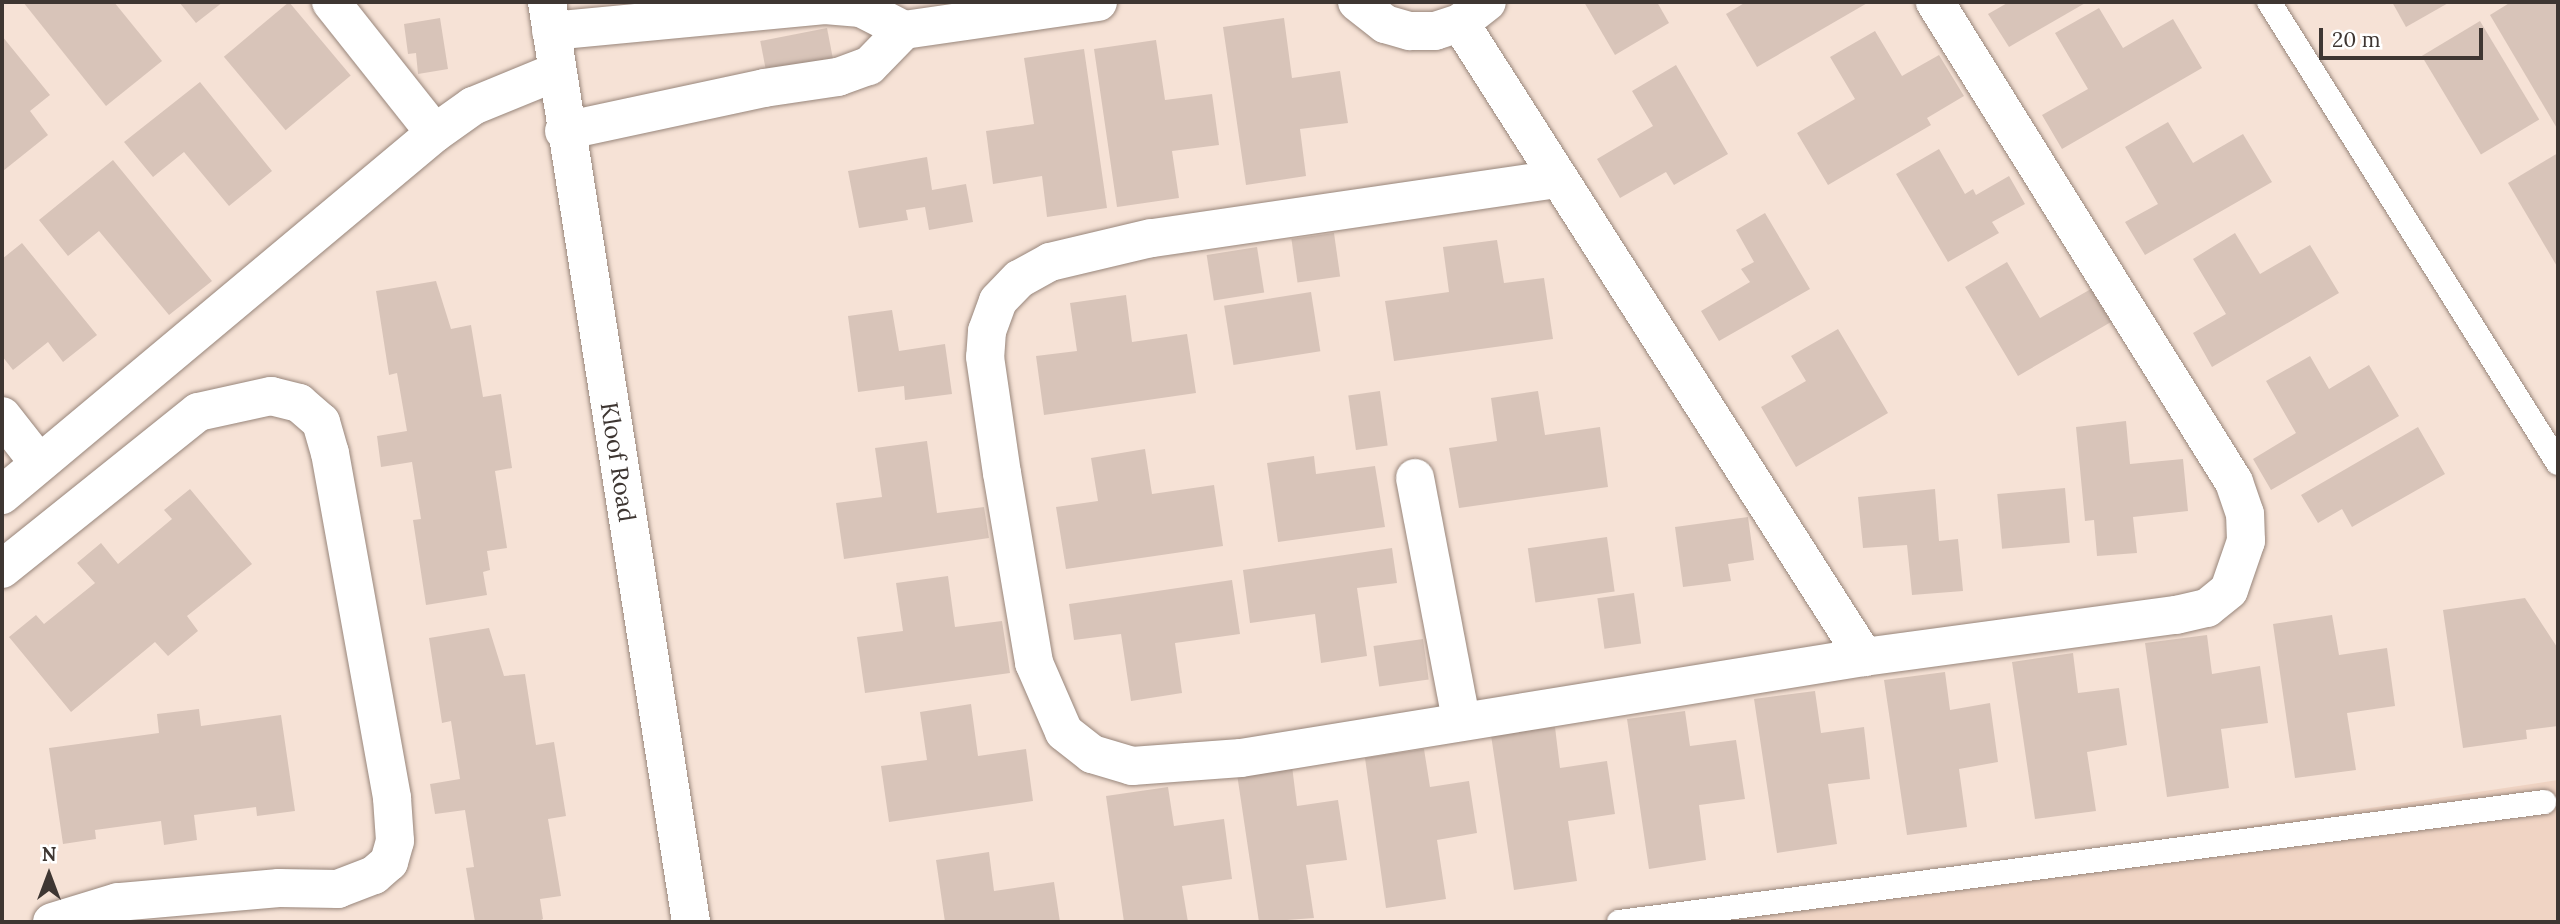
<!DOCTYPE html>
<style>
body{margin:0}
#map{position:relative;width:2560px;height:924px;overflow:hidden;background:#f6e2d6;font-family:Lora,serif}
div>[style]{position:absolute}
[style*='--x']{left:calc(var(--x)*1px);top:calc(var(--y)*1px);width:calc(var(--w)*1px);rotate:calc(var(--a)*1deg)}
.built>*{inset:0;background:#f0d4c4}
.building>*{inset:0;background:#d8c4b9;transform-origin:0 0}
.roads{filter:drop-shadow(0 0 2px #98867b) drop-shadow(0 0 2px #98867b)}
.lane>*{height:24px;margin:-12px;padding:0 12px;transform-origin:12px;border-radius:12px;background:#fff}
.street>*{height:38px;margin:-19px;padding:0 19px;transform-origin:19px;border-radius:19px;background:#fff}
.secondary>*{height:38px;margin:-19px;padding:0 19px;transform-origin:19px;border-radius:19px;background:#fff}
span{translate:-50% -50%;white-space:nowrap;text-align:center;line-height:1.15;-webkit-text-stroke:5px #fff;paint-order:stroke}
.street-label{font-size:24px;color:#3e3632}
.frame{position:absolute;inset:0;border:4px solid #3e3632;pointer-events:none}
.north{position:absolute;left:14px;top:840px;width:70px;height:70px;-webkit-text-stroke:5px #fff;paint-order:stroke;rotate:0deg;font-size:19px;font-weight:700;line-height:28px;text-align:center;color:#3e3632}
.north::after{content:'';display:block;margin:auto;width:24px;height:32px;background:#3e3632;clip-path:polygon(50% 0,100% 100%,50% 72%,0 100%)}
.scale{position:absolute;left:2319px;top:28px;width:164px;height:32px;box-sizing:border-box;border:4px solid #3e3632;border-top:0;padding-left:9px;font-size:21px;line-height:24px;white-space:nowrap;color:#3e3632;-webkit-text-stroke:5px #fff;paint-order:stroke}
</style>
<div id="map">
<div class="built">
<i style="clip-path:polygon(2558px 780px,2558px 922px,1603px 922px)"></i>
</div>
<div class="building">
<i style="clip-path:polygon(23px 2px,114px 2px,162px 61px,106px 106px)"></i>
<i style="clip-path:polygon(179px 2px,223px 2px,196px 23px)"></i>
<i style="left:289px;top:2px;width:96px;height:85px;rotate:50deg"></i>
<i style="clip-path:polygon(1584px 2px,1657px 2px,1669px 23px,1615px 55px)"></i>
<i style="clip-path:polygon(1746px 2px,1869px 2px,1757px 67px,1726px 14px)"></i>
<i style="clip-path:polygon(2009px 2px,2087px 2px,2009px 47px,1988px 14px)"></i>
<i style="clip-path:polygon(2392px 2px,2450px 2px,2406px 27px)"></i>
<i style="clip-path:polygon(2511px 2px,2558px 2px,2558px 130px,2490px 15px)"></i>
<i style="clip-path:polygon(2099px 8px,2123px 48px,2173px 19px,2202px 68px,2062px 149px,2042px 115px,2088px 89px,2055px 33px)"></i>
<i style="clip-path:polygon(440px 18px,448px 69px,418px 74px,416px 53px,408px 54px,404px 24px)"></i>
<i style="clip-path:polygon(1284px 18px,1292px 78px,1340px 71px,1348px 123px,1300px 129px,1306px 176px,1246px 185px,1223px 27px)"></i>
<i style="left:2480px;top:21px;width:115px;height:68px;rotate:59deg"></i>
<i style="left:827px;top:28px;width:32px;height:68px;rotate:79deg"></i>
<i style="clip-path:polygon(1875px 31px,1902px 76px,1939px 55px,1964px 96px,1927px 118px,1931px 125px,1828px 185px,1797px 133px,1855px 99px,1830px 57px)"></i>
<i style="clip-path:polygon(2px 36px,50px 95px,30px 111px,48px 135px,3px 171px)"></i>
<i style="clip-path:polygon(1156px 40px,1165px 100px,1212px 94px,1219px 145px,1172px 151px,1179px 198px,1117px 207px,1094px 49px)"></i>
<i style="clip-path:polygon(1084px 49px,1107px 208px,1047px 217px,1042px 176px,993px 184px,986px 131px,1034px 124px,1024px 58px)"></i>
<i style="clip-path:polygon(1676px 65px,1728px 154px,1674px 185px,1666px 172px,1620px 198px,1597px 159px,1653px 126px,1632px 91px)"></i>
<i style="clip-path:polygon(200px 82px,272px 171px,229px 206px,184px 152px,153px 177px,124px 142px)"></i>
<i style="clip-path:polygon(2168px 122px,2193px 163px,2243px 134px,2272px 182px,2145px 255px,2125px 222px,2158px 204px,2125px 147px)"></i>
<i style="clip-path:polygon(1939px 149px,1965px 194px,1973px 189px,1976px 195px,2009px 176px,2025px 204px,1992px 222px,1999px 233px,1948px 262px,1896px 174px)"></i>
<i style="clip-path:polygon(2558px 153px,2558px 268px,2508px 183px)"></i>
<i style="clip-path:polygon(927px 157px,932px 190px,966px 184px,973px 222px,929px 230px,925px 207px,906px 210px,908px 220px,859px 228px,848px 171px)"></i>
<i style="clip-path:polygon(113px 160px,212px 281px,169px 315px,99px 231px,68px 256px,39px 220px)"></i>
<i style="clip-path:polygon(1765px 213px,1810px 289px,1719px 341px,1701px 311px,1750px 282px,1741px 269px,1754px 262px,1736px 230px)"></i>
<i style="left:1334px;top:233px;width:44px;height:43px;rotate:82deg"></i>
<i style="clip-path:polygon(2235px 233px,2260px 274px,2310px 245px,2339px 293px,2212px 367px,2193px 333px,2226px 314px,2193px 259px)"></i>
<i style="clip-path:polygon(1497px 240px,1504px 283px,1544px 278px,1553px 339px,1394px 361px,1385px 301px,1449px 292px,1443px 247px)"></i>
<i style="clip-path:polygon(22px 243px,97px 335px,63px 362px,48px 342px,13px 370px,2px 356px,2px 259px)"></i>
<i style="left:1257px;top:247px;width:46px;height:51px;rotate:81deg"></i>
<i style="clip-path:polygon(2007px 262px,2040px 318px,2091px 289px,2111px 322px,2018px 376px,1965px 287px)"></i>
<i style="clip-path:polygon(436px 281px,451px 329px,471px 325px,483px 397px,501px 394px,512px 468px,495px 471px,507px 548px,487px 551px,490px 570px,483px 572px,487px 595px,426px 605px,413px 520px,421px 519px,412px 462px,381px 467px,377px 436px,407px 431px,397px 373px,389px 375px,376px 291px)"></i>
<i style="left:1311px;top:292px;width:60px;height:88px;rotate:81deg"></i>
<i style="clip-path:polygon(1126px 295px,1132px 342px,1187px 334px,1196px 393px,1044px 415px,1036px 356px,1077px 351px,1070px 303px)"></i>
<i style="clip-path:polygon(892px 310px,899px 351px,945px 344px,952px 394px,905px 400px,904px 386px,858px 392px,848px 316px)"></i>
<i style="clip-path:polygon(1838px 329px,1888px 413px,1796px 467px,1761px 407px,1806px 381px,1791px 356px)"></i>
<i style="clip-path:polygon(2310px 356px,2329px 389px,2369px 365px,2399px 416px,2271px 490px,2253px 459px,2296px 433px,2266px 381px)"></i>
<i style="left:1380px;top:391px;width:55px;height:32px;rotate:82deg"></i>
<i style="clip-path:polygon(1538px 391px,1545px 435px,1600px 427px,1608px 487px,1459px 508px,1449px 448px,1497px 441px,1491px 398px)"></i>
<i style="clip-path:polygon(2126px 421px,2130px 464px,2183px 459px,2188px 511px,2133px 517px,2137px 553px,2097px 556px,2094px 520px,2085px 521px,2076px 427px)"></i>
<i style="clip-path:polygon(2418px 427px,2445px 474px,2352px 527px,2342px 509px,2318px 523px,2301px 495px)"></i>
<i style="clip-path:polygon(927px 441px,937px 513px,984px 507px,989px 538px,844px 559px,836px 503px,882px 497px,875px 448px)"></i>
<i style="clip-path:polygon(1145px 449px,1152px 494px,1214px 485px,1223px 546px,1066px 569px,1056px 507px,1098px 501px,1091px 458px)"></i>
<i style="clip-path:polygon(1314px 456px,1316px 474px,1375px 466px,1385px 527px,1278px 542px,1267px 463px)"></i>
<i style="left:2065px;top:488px;width:55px;height:68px;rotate:85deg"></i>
<i style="clip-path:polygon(190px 489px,252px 564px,187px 616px,198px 631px,168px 656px,155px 642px,71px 712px,9px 637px,36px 615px,44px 624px,95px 583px,77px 563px,101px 543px,118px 564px,172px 519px,164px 510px)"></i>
<i style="clip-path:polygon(1935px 489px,1939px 541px,1958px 539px,1963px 591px,1912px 595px,1907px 545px,1863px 548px,1858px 497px)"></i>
<i style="clip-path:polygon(1748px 517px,1754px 560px,1728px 564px,1731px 581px,1683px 587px,1675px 527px)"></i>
<i style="left:1607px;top:537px;width:55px;height:80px;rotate:82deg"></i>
<i style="clip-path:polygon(1392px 548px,1397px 583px,1357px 588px,1367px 656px,1321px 663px,1315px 614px,1250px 623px,1243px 570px)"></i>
<i style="clip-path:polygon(948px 576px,955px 627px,1002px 621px,1010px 673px,865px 693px,857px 637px,903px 631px,896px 583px)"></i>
<i style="clip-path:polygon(1232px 580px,1240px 634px,1175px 643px,1182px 693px,1131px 701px,1121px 634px,1074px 640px,1069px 604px)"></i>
<i style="left:1634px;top:593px;width:51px;height:37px;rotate:82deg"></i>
<i style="clip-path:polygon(2525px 598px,2557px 647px,2558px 726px,2526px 730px,2527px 739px,2463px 748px,2443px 610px)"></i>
<i style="clip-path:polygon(2332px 615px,2339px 655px,2387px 648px,2395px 706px,2347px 713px,2356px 770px,2295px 778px,2273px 624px)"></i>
<i style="clip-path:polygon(489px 628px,504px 676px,525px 674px,536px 745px,554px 742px,566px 816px,548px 819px,561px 896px,540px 899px,543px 919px,537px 922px,475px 922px,466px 868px,474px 867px,465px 810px,435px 814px,430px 784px,460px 779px,451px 721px,442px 723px,429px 638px)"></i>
<i style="clip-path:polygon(2207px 635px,2212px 674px,2260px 666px,2268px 723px,2221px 729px,2229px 788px,2167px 797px,2145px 643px)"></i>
<i style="left:1423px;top:639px;width:41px;height:50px;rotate:82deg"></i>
<i style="clip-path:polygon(2073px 653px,2078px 693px,2119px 688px,2127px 745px,2087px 752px,2096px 811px,2035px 819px,2012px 662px)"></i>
<i style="clip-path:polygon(1945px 672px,1950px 710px,1990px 703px,1998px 762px,1959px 769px,1967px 827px,1907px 835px,1884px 680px)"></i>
<i style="clip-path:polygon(1815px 691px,1821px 733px,1864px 727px,1870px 779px,1828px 784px,1837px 844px,1777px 853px,1754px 699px)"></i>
<i style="clip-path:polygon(971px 704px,978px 756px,1026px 749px,1033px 801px,889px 822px,881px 766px,927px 760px,920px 712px)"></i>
<i style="clip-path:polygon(199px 709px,201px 726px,281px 715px,295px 811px,257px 816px,256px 807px,194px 815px,197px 840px,164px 845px,161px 821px,95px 830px,96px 839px,63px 844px,49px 748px,159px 733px,157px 714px)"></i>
<i style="clip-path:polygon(1685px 711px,1690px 746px,1736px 740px,1745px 799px,1699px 805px,1706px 860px,1649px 869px,1627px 719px)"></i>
<i style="clip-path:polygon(1555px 727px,1560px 768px,1607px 761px,1615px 814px,1568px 821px,1577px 881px,1514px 890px,1491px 735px)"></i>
<i style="clip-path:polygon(1424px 749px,1430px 787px,1469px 781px,1477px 833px,1437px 840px,1446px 899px,1386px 908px,1365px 758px)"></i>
<i style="clip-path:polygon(1292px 766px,1297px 806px,1338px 800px,1347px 860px,1306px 865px,1314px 918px,1259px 922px,1237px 774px)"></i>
<i style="clip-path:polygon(1168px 787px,1174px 826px,1224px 819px,1232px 879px,1182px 886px,1188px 922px,1124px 922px,1106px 796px)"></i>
<i style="clip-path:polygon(989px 852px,994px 891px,1054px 882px,1060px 922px,945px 922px,936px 860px)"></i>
</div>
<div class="roads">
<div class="lane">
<i style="--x:2269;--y:2;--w:544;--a:57.92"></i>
<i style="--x:1619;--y:922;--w:933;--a:-7.39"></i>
</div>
<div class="street">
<i style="--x:331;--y:2;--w:167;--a:51.6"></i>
<i style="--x:1357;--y:2;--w:36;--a:38"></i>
<i style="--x:1385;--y:24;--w:26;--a:16"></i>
<i style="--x:1410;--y:31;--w:25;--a:0"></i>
<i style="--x:1435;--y:31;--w:26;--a:-18"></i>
<i style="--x:1460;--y:23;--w:34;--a:-38"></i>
<i style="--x:1460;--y:23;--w:752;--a:57.49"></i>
<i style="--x:551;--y:31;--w:275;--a:-5.4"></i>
<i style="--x:825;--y:5;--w:36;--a:5"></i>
<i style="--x:861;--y:8;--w:48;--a:27.1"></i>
<i style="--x:904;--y:30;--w:196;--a:-8.2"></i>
<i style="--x:564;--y:131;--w:205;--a:-12.1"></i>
<i style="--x:764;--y:88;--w:75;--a:-8.5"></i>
<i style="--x:838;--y:77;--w:33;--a:-20"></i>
<i style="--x:869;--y:66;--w:50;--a:-45.8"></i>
<i style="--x:1557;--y:179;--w:410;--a:171.7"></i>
<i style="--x:1151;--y:238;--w:104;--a:166.6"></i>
<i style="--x:1050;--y:262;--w:35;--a:151"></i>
<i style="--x:1019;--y:279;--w:30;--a:134"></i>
<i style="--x:998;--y:301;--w:32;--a:110"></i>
<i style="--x:987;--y:331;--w:26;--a:94"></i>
<i style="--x:985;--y:357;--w:117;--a:81.7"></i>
<i style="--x:1002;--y:473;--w:193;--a:80.4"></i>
<i style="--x:1034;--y:663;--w:75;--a:66.5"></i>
<i style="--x:1064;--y:732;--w:36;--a:38"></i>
<i style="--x:1092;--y:754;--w:42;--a:16.7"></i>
<i style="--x:1132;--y:766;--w:109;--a:-4.2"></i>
<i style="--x:1241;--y:758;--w:631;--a:-9.21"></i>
<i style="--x:1864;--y:657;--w:315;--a:-7.7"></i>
<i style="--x:2176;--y:615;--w:32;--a:-13"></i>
<i style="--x:2207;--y:608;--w:28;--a:-39"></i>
<i style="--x:2229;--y:590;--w:52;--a:-70.9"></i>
<i style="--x:2246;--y:541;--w:27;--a:-92"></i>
<i style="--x:2245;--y:514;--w:34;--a:-109"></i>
<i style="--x:2234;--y:482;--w:566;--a:-121.92"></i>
<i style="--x:2;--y:416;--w:60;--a:51.8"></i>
<i style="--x:1415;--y:478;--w:245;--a:79.2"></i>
<i style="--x:2;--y:495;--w:564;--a:-39.9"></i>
<i style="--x:435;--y:133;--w:47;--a:-35.4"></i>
<i style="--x:473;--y:106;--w:90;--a:-22.3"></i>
<i style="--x:2;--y:569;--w:251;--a:-38.7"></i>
<i style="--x:198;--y:412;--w:75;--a:-12.4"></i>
<i style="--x:271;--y:396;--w:29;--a:14"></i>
<i style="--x:299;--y:403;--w:29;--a:41"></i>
<i style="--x:321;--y:422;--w:32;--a:74"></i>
<i style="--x:330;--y:453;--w:351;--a:79.8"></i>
<i style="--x:392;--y:798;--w:43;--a:86"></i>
<i style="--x:395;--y:841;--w:22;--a:106"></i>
<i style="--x:389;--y:862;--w:20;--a:139"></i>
<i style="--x:374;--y:875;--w:39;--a:159"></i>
<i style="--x:338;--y:889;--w:59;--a:-179"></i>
<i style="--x:279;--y:888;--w:162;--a:175"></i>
<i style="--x:118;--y:902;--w:69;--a:163.1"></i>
</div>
<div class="secondary">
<i style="--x:547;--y:2;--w:931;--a:81.1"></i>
</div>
</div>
<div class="street-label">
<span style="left:618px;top:462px;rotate:81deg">Kloof Road</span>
</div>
<div class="frame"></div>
<div class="north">N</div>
<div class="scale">20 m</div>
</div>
